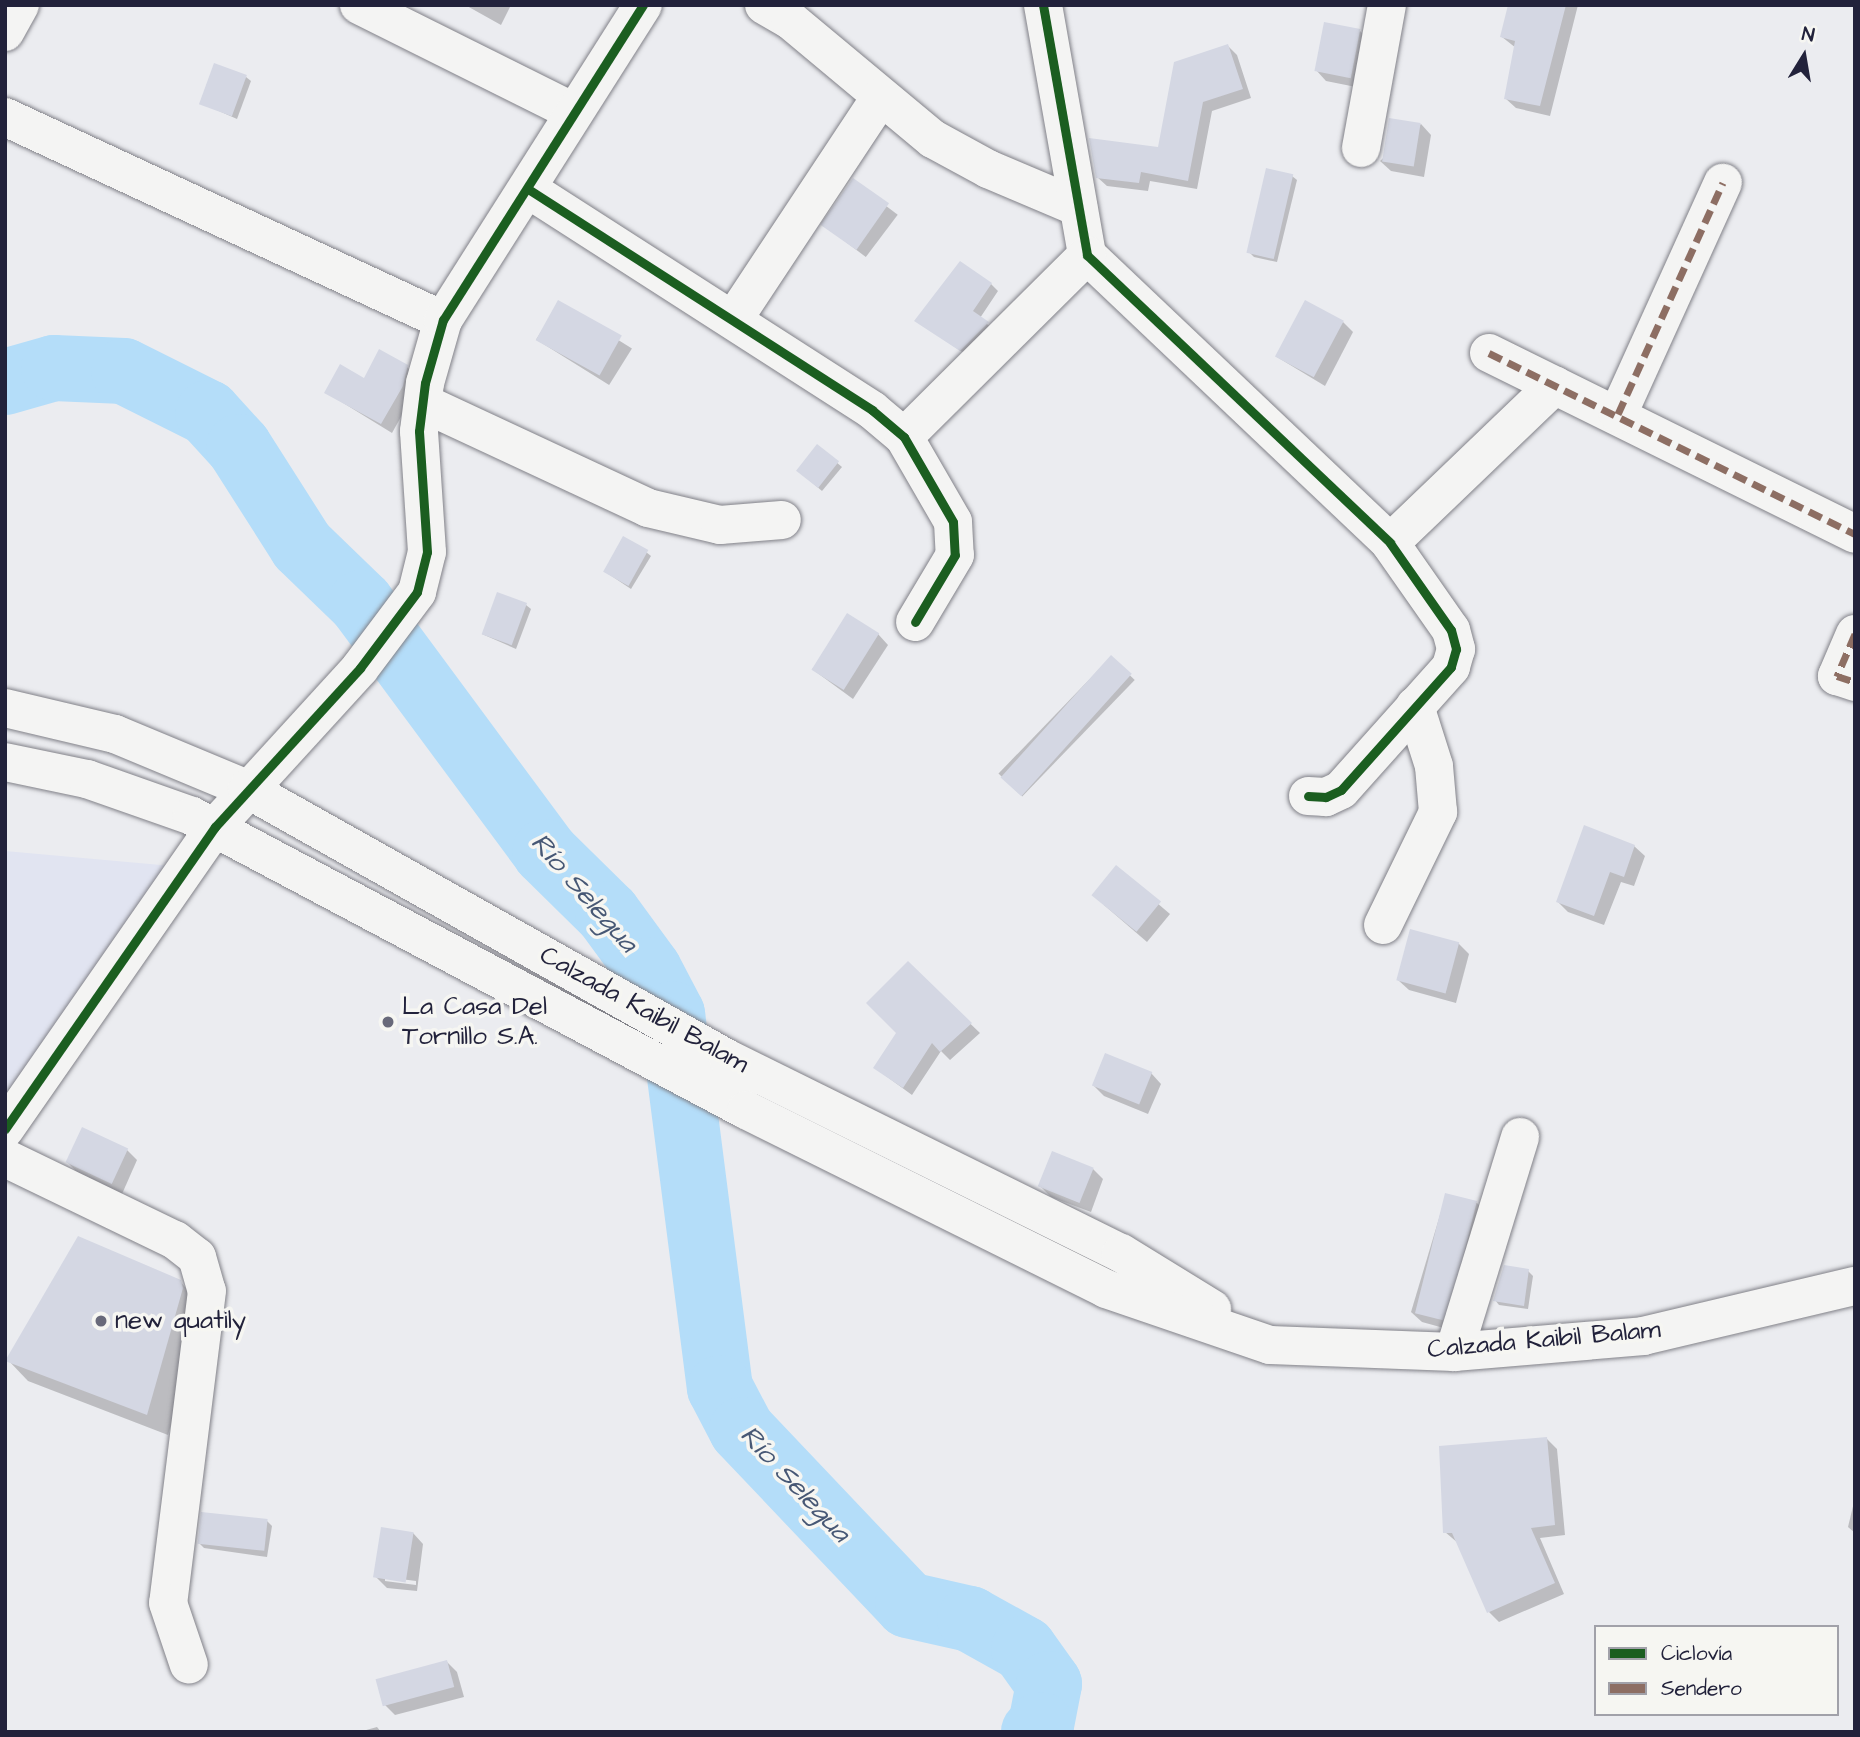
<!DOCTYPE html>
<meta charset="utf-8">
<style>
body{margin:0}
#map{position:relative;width:1860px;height:1737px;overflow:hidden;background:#ebecf0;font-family:"Architects Daughter",sans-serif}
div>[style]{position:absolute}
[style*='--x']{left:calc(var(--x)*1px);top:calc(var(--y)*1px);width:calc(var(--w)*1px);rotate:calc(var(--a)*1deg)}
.built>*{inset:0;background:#e1e4f1}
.shadow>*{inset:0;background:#0003;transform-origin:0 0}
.river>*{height:66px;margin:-33px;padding:0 33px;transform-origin:33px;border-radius:33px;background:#b4ddf9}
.building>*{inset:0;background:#d4d7e3;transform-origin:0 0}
.roads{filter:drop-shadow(0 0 2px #818188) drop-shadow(0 0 2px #818188)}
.minor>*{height:38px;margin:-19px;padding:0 19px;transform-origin:19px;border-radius:19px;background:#f4f4f3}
.tertiary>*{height:38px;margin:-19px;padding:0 19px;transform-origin:19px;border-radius:19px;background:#f4f4f3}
.primary>*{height:38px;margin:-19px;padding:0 19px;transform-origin:19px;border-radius:19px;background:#f4f4f3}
.quiet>*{height:7px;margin-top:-3.5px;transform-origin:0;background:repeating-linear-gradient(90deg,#8d6e63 0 14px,transparent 0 21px)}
.cycleway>*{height:9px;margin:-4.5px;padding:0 4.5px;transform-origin:4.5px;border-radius:4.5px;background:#1b5e20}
.dots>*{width:19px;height:19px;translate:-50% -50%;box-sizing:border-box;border:4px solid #f6f6f2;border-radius:50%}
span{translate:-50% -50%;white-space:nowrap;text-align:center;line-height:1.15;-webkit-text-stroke:7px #f6f6f2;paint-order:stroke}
.poi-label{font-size:26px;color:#22223b}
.left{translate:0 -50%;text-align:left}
.street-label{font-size:26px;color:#22223b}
.water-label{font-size:28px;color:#475875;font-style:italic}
.frame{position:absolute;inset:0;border:7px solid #22223b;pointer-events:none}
.legend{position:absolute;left:1594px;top:1625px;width:245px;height:91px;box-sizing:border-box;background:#f6f6f2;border:2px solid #a1a1a9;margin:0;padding:9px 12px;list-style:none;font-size:21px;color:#22223b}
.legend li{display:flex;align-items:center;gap:14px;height:35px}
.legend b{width:35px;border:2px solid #a1a1a9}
.north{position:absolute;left:1769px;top:21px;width:70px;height:70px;-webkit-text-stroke:5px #f6f6f2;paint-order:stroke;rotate:11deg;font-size:19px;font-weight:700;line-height:28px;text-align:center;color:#22223b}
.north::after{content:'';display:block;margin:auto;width:24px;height:32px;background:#22223b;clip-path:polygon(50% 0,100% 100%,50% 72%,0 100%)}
</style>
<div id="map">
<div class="built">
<i style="clip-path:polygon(5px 851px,172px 866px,5px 1116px)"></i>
</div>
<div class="shadow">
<i style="clip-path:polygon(511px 5px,501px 25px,467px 6px,467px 5px)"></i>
<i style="clip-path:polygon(1510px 5px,1578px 5px,1550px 116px,1516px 108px,1505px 98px,1516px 48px,1502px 37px)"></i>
<i style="clip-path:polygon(1360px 31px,1370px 41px,1361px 88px,1326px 81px,1316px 70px)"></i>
<i style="clip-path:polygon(1228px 46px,1237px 55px,1251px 98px,1212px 111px,1197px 189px,1150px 181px,1148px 191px,1107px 186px,1097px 177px,1160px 149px)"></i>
<i style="clip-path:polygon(246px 77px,251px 81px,237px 119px,201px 103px)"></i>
<i style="clip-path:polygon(1421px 124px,1431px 135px,1424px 177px,1391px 171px,1380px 161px)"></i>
<i style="clip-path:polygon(1292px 176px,1297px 180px,1277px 262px,1254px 257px,1249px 252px)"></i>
<i style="left:853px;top:181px;width:56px;height:53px;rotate:37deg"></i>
<i style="clip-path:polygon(991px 284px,998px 291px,980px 318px,994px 330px,968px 356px,917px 321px)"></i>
<i style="left:559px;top:303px;width:86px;height:43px;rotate:32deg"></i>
<i style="clip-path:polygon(1343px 322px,1353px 332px,1325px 386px,1277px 357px)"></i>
<i style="clip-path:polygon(406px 366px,417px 377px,412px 397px,392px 433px,327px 393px)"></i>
<i style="clip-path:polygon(817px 446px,842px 467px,822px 491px,802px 474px)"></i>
<i style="clip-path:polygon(646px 552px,651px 556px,631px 589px,604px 571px)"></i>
<i style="clip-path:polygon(526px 605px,531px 609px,516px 649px,482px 634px)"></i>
<i style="clip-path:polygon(878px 634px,888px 645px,853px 699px,812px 669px)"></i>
<i style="left:1111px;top:657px;width:33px;height:162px;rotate:44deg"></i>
<i style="clip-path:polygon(1634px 846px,1645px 856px,1634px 886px,1621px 882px,1604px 925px,1568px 912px,1558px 902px)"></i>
<i style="clip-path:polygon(1116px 868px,1170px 914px,1147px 942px,1104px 905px)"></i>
<i style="clip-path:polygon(1458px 943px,1469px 954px,1456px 1003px,1409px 990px,1398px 980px)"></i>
<i style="clip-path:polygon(908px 964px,980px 1033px,950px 1060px,941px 1051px,912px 1095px,875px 1068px,898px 1033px)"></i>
<i style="clip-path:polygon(1151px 1073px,1161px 1084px,1148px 1114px,1104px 1096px,1094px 1086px)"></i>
<i style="clip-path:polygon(127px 1150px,137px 1160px,122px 1194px,78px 1173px,68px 1163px)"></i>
<i style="clip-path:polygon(1093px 1169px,1103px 1179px,1091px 1212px,1051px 1197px,1041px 1187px)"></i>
<i style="clip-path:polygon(1446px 1195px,1477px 1203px,1487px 1213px,1451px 1330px,1422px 1322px,1411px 1312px)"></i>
<i style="clip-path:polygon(1528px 1271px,1533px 1276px,1528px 1309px,1499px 1305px,1495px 1300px)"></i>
<i style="clip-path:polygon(180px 1281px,204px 1310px,168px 1435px,28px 1381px,8px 1360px)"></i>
<i style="clip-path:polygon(1547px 1439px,1557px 1449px,1565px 1535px,1540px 1538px,1564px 1594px,1499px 1622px,1489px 1612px,1458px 1543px,1445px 1532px)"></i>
<i style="clip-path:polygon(1855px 1498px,1855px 1533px,1848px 1527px)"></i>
<i style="clip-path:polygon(267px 1521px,272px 1526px,267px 1557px,204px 1548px,199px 1543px)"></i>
<i style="clip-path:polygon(evenodd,413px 1533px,423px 1544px,417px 1591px,387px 1588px,376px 1577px,413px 1533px,385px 1577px,416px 1581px,416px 1585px,385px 1581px,385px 1577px)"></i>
<i style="clip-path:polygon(447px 1662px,457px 1672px,464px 1697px,395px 1715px,384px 1704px)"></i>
<i style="clip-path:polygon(377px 1727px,381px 1732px,359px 1732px)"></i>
</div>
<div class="river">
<i style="--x:5;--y:382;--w:51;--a:-15.9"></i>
<i style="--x:54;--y:368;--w:70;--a:2.5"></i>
<i style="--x:124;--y:371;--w:94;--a:26.6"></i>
<i style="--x:208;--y:413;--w:46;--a:47.6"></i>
<i style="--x:239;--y:447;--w:117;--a:57.5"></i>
<i style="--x:302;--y:546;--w:82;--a:44"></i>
<i style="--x:361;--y:603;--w:310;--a:53.5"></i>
<i style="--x:545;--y:852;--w:88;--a:44.5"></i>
<i style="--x:608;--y:914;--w:69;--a:53.8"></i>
<i style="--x:649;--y:970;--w:50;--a:62.4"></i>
<i style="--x:672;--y:1014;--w:377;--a:82.7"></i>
<i style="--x:720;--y:1388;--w:47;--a:62.4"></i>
<i style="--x:742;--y:1430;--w:241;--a:46.5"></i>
<i style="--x:908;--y:1605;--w:64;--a:12.7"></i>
<i style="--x:970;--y:1619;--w:62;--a:29.1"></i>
<i style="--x:1024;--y:1649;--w:43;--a:54.5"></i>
<i style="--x:1049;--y:1684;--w:42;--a:101"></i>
<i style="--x:1041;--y:1725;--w:10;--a:135"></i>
</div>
<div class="building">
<i style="clip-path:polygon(1508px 5px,1566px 5px,1540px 106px,1504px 99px,1515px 41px,1500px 37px)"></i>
<i style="left:1324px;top:22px;width:37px;height:50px;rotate:11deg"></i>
<i style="clip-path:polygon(1228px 44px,1243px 89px,1203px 102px,1188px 181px,1141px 172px,1139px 183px,1096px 178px,1089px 138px,1158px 147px,1174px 62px)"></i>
<i style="left:214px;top:63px;width:35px;height:44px;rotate:20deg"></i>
<i style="left:1389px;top:118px;width:32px;height:44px;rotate:9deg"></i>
<i style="left:1266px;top:168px;width:28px;height:87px;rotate:13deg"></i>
<i style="left:853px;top:178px;width:44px;height:57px;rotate:35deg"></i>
<i style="clip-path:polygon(960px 261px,992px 283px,973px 311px,989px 322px,960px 351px,914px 321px)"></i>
<i style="left:558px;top:300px;width:73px;height:46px;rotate:29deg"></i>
<i style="left:1305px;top:300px;width:44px;height:64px;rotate:28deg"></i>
<i style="clip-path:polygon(379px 349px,408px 365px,403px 386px,381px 424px,324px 393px,340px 364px,364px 378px)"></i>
<i style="left:817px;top:444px;width:28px;height:34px;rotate:38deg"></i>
<i style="left:623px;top:536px;width:29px;height:41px;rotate:29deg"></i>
<i style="left:497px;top:592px;width:32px;height:45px;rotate:20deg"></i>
<i style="left:847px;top:613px;width:38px;height:67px;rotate:32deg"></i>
<i style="left:1111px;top:655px;width:28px;height:165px;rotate:42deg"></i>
<i style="clip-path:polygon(1584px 825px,1635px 845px,1624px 877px,1610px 872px,1594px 916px,1556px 902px)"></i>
<i style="left:1116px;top:865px;width:58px;height:39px;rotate:39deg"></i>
<i style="left:1410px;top:929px;width:51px;height:53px;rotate:15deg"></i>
<i style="clip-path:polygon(908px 961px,972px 1023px,940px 1052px,932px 1043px,903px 1088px,873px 1068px,896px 1033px,866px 1003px)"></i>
<i style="left:1105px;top:1053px;width:51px;height:35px;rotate:22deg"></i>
<i style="left:82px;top:1127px;width:51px;height:39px;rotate:25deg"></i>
<i style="left:1052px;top:1151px;width:45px;height:38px;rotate:22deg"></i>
<i style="left:1445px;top:1193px;width:33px;height:124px;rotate:14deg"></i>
<i style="clip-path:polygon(78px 1236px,181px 1280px,183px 1288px,147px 1415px,5px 1361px)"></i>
<i style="clip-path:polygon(1504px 1265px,1529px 1269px,1524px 1306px,1493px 1301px)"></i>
<i style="clip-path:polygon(1547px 1437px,1555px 1525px,1531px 1528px,1555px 1583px,1487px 1613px,1452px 1533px,1443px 1533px,1439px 1446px)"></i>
<i style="left:201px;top:1512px;width:67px;height:32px;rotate:6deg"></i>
<i style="left:381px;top:1527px;width:33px;height:51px;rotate:9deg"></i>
<i style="left:447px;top:1660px;width:28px;height:74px;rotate:75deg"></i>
</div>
<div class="roads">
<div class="minor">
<i style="--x:359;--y:5;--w:240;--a:26.5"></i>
<i style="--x:764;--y:5;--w:30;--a:30"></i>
<i style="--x:790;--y:20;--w:186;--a:39.8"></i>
<i style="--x:933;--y:139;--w:63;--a:28.6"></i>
<i style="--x:988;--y:169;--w:98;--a:22.9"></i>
<i style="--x:1043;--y:5;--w:254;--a:80"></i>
<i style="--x:1087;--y:255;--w:418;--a:43.5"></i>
<i style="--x:1390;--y:543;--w:106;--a:55"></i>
<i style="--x:1451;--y:630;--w:20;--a:75"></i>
<i style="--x:1456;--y:649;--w:19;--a:106"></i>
<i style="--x:1451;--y:667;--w:165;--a:131.8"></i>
<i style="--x:1341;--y:790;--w:17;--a:155"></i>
<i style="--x:1326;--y:797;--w:18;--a:-177"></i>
<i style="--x:5;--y:32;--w:31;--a:-61"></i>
<i style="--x:5;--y:117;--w:483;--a:24.9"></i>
<i style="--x:1361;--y:148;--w:145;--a:-79.7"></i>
<i style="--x:528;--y:189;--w:409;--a:32.7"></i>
<i style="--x:872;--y:410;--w:42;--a:40.2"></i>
<i style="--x:904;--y:437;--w:98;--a:60"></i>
<i style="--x:953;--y:522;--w:33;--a:87"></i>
<i style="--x:955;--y:555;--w:78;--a:120.8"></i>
<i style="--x:733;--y:320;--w:268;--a:-56.5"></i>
<i style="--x:1489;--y:353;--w:408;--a:26.3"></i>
<i style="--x:423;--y:403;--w:248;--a:25"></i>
<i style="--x:648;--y:508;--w:74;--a:13.3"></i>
<i style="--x:720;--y:525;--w:62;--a:-4.6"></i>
<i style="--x:1618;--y:414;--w:254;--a:-65.6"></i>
<i style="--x:904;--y:437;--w:258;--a:-44.8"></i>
<i style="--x:1390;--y:543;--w:228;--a:-43.8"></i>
<i style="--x:1855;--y:634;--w:46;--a:113.2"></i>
<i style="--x:1837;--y:676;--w:19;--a:18"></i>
<i style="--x:1383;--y:925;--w:126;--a:-64"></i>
<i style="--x:1438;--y:812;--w:46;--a:-95"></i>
<i style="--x:1434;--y:766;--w:63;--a:-107.6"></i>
<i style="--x:5;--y:1158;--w:189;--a:25.8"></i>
<i style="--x:175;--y:1240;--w:28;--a:38"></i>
<i style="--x:197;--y:1257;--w:35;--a:74"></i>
<i style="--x:207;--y:1291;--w:314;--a:97.1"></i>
<i style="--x:168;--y:1603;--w:65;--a:71.3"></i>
<i style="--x:1454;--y:1352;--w:225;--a:-72.9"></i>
</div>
<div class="tertiary">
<i style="--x:5;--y:1129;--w:368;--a:-55.2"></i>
<i style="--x:215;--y:827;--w:215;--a:-47.6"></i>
<i style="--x:360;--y:668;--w:95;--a:-53.1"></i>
<i style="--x:417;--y:592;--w:41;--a:-76"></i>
<i style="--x:427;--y:552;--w:121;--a:-93.8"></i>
<i style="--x:419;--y:431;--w:48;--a:-82.9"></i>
<i style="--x:425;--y:383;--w:66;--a:-74.1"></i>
<i style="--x:443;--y:320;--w:373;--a:-57.6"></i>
</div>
<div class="primary">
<i style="--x:5;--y:708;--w:113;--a:13.3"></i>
<i style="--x:115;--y:734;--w:143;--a:22.6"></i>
<i style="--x:247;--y:789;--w:552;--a:29.31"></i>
<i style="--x:728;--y:1059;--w:438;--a:26.3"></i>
<i style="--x:1121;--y:1253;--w:107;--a:31.6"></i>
<i style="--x:5;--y:762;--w:84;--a:11.7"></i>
<i style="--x:87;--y:779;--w:111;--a:19.4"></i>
<i style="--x:192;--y:816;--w:627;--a:27.95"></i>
<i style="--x:746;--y:1110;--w:402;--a:26.4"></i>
<i style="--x:1106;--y:1289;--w:173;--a:18.9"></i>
<i style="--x:1270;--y:1345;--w:184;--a:2.2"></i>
<i style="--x:1454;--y:1352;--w:190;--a:-4.8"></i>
<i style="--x:1643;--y:1336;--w:218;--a:-13.3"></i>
</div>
</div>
<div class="quiet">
<i style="--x:1489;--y:353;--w:408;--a:26.3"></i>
<i style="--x:1618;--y:414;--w:254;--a:-65.6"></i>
<i style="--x:1855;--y:634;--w:46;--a:113.2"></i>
<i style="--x:1837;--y:676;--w:19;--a:18"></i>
</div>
<div class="cycleway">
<i style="--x:1043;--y:5;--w:254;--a:80"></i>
<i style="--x:1087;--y:255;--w:418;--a:43.5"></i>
<i style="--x:1390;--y:543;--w:106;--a:55"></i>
<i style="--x:1451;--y:630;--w:20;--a:75"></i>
<i style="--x:1456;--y:649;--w:19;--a:106"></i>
<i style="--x:1451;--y:667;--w:165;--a:131.8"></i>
<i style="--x:1341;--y:790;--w:17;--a:155"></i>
<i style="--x:1326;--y:797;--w:18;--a:-177"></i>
<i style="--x:528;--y:189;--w:409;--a:32.7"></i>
<i style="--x:872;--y:410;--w:42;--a:40.2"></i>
<i style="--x:904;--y:437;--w:98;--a:60"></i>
<i style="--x:953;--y:522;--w:33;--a:87"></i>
<i style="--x:955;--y:555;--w:78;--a:120.8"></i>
<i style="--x:5;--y:1129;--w:368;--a:-55.2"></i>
<i style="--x:215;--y:827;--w:215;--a:-47.6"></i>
<i style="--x:360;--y:668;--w:95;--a:-53.1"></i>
<i style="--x:417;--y:592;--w:41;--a:-76"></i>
<i style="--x:427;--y:552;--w:121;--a:-93.8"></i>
<i style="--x:419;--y:431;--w:48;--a:-82.9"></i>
<i style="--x:425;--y:383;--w:66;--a:-74.1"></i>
<i style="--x:443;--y:320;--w:373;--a:-57.6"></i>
</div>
<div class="dots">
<i style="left:388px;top:1022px;background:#68697a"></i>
<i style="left:101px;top:1321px;background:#68697a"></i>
</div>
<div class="poi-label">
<span class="left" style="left:402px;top:1022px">La Casa Del<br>Tornillo S.A.</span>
<span class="left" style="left:115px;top:1321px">new quatily</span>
</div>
<div class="street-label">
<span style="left:644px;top:1010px;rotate:29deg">Calzada Kaibil Balam</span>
<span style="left:1544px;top:1340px;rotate:-5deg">Calzada Kaibil Balam</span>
</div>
<div class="water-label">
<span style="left:584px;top:893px;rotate:49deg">Río Selegua</span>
<span style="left:795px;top:1484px;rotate:47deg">Río Selegua</span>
</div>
<div class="frame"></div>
<ul class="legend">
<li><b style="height:9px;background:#1b5e20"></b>Ciclovía</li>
<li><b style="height:9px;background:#8d6e63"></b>Sendero</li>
</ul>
<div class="north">N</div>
</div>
